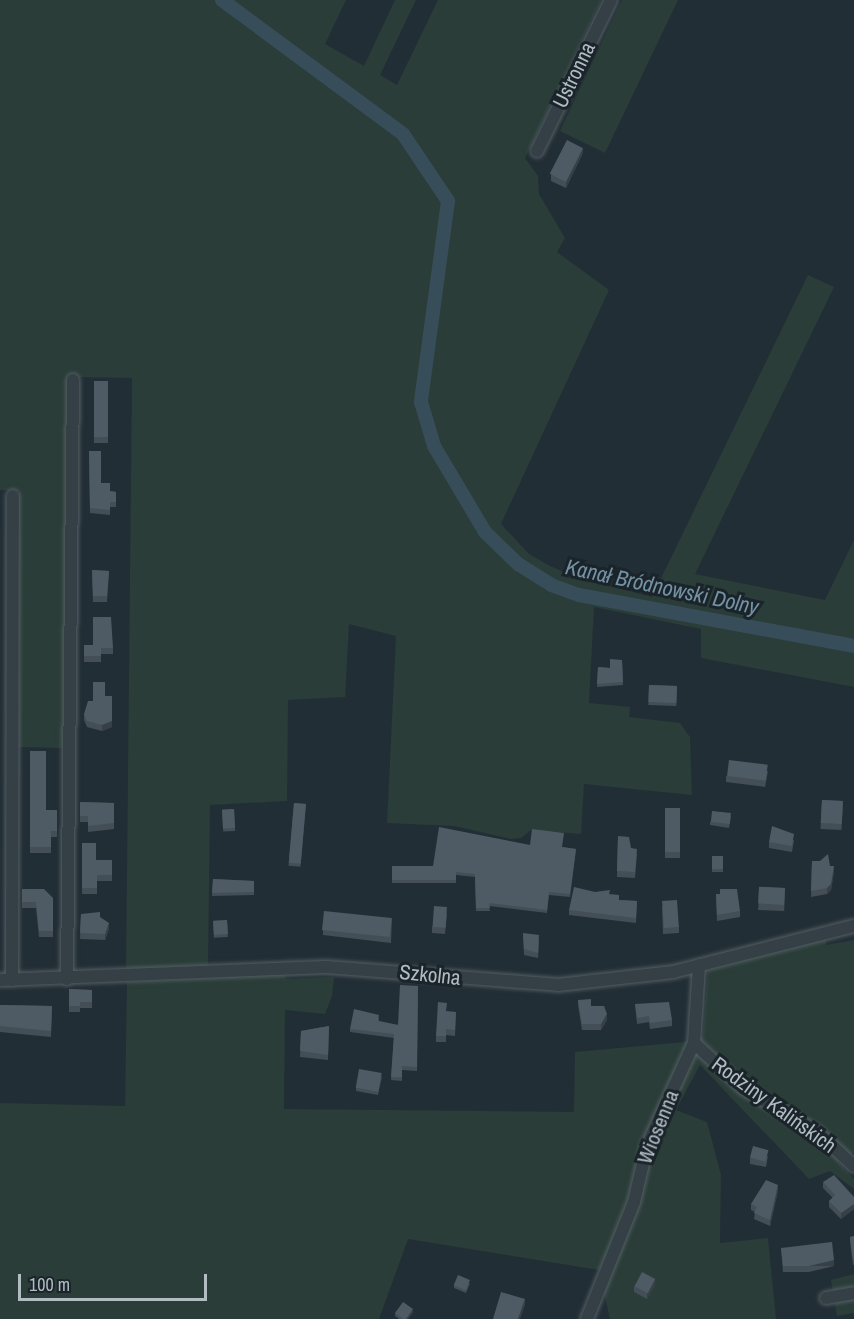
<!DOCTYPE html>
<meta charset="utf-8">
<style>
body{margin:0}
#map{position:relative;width:854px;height:1319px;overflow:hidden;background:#222e35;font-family:"Archivo Narrow",sans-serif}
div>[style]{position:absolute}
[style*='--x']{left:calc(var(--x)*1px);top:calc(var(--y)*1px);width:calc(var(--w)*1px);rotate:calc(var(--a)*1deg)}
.green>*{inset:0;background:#2a3d38}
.canal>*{height:14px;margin:-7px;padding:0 7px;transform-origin:7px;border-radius:7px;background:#374d5a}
.roads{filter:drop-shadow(0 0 2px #535e63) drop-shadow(0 0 2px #535e63)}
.minor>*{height:12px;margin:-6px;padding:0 6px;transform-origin:6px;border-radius:6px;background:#354046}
.wall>*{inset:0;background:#434e56;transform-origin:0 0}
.shaded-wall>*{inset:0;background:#374046;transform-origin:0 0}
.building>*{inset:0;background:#4e5b64;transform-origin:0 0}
span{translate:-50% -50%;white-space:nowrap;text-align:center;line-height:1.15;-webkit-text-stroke:6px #1b242a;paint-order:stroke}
.street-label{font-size:21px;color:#b0bbc2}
.water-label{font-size:22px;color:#7392a3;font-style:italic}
.scale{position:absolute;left:18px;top:1274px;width:189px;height:27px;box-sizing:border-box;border:3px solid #b0bbc2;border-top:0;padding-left:8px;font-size:18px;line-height:21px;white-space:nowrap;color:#b0bbc2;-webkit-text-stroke:4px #1b242a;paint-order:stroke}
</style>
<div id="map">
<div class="green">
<i style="clip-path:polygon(0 0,346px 0,325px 44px,364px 66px,395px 0,416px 0,380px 75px,397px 85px,438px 0,601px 0,525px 158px,538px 176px,539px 194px,565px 238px,557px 252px,609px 290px,501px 524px,529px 554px,550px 566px,573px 576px,652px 597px,808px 275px,834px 287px,695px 574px,825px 600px,854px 540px,854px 687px,701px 658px,701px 629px,594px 607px,589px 703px,630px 707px,629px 717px,680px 723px,690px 737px,692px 795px,584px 784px,581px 834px,531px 830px,521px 838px,511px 839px,454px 826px,387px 823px,396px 636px,349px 624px,345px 697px,288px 700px,287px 801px,210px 805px,208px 967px,126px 971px,132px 378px,69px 377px,64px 748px,17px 747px,19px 491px,0 490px)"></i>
<i style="clip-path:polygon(622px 0,678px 0,605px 153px,560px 131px)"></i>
<i style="clip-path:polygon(826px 939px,826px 945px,854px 940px,854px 1152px,838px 1162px,854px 1179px,854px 1189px,830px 1171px,809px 1179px,700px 1065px,676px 1110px,707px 1122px,721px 1175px,720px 1243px,768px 1238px,776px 1319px,610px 1319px,599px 1270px,408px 1239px,379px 1319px,0 1319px,0 1103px,125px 1106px,127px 982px,285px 974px,286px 979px,334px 977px,332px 996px,325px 1014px,285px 1010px,284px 1109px,574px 1112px,575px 1052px,685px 1042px,703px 1037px,708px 970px)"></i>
<i style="clip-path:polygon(854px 1274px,854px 1313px,837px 1316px,831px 1280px)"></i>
</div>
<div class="canal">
<i style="--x:222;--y:0;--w:225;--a:36.5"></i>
<i style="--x:403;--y:134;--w:81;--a:56.1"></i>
<i style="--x:448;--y:201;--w:203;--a:97.7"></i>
<i style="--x:421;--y:402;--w:46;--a:73.5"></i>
<i style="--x:434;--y:446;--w:100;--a:59.3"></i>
<i style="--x:485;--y:532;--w:46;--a:44.1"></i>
<i style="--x:518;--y:564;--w:39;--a:32"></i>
<i style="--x:551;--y:585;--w:30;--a:20"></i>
<i style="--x:579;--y:595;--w:280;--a:10.5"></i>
</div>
<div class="roads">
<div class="minor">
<i style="--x:537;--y:151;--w:168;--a:-63.9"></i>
<i style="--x:67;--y:979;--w:599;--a:-89.43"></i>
<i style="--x:0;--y:980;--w:326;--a:-2.3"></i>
<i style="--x:326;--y:967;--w:233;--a:4.4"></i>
<i style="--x:558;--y:985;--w:116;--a:-6.4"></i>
<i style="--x:673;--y:972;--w:187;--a:-14.3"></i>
<i style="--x:12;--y:980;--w:484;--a:-89.9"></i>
<i style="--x:694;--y:1043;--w:67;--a:42.6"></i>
<i style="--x:743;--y:1088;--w:86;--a:30.7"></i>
<i style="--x:817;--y:1132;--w:50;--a:42.6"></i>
<i style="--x:826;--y:1298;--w:28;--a:-10"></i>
<i style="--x:587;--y:1319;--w:126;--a:-68.1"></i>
<i style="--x:634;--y:1202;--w:57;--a:-76.9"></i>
<i style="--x:647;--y:1146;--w:113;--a:-65.5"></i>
<i style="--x:694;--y:1043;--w:78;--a:-86.3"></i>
</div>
</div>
<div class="wall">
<i style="clip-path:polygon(583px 153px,566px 188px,551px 181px,551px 175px)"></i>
<i style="left:94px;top:381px;width:14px;height:62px"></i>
<i style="clip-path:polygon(89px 451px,101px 483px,110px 491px,116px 492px,116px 507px,110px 507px,110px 515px,90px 513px)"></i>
<i style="clip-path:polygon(92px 570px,109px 571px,107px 602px,93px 602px)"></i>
<i style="clip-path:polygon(84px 645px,113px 648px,113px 654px,101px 654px,101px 662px,84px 662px)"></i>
<i style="clip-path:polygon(622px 660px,623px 685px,597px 687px,598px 667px,610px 668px)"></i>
<i style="left:649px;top:685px;width:28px;height:20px;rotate:2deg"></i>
<i style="clip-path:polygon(105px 696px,112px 727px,102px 731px,87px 727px,84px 720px,84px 714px,93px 701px)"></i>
<i style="clip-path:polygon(30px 751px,46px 810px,57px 810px,57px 837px,51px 837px,51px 853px,30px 853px)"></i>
<i style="clip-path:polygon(768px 771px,765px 787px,726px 782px,726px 776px)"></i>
<i style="left:822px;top:800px;width:21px;height:29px;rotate:3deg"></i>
<i style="clip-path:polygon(80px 802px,114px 803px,114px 829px,88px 832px,88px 822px,80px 822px)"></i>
<i style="left:294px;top:803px;width:12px;height:63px;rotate:5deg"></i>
<i style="left:665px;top:808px;width:15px;height:50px"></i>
<i style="left:234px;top:809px;width:22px;height:12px;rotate:87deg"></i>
<i style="clip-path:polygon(731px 816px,729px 828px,710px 825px,710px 822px)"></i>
<i style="clip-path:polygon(618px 836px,637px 854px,635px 878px,617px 877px)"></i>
<i style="clip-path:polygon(794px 840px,792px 852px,769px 848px,769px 842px)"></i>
<i style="clip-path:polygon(82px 843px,96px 860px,112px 860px,112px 881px,97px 881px,97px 894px,82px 894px)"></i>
<i style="clip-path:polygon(530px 845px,562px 847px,576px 849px,570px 897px,549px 895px,547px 913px,489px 906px,490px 911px,476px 911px,475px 877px,456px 875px,456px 883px,392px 883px,392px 866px,433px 866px)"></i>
<i style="left:712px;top:856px;width:11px;height:16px"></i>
<i style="clip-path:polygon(812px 861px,820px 861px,830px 866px,834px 872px,831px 890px,827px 894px,811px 897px)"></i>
<i style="clip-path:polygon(213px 879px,254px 881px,254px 895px,212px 896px)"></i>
<i style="left:785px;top:888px;width:23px;height:26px;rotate:92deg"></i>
<i style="clip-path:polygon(22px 889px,53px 898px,53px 937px,39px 937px,36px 908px,22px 908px)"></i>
<i style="clip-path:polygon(595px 892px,609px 894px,619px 900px,637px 901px,636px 923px,569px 915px,569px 910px)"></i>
<i style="clip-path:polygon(716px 894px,740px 911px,740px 917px,717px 921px)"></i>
<i style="clip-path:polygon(662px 906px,679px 927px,679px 933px,663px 934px)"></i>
<i style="clip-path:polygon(447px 913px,445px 934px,432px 933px,432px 927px)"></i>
<i style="clip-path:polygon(81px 914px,100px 917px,109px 929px,105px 940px,80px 939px)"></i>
<i style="clip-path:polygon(392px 918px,391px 943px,323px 935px,323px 930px)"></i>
<i style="left:227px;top:920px;width:17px;height:14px;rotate:87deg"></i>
<i style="clip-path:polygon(523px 933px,539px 941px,538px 958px,524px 955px)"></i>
<i style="clip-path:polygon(418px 986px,417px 1071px,402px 1070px,402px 1081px,391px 1080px,394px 1038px,350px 1032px,350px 1029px,379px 1018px,379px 1021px,398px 1025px)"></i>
<i style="clip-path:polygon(69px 989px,92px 990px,92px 1008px,80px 1008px,80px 1012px,69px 1012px)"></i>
<i style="clip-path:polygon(578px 1000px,591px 1006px,607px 1020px,601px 1030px,582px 1030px,578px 1005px)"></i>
<i style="clip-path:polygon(635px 1004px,672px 1020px,672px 1026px,650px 1029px,649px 1022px,637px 1024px)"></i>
<i style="clip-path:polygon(0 1005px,52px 1006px,51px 1037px,0 1032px)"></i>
<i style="clip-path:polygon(447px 1012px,456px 1012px,455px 1036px,446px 1035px,446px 1042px,436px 1042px,436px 1036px)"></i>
<i style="clip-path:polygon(329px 1026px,328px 1060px,300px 1057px,301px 1031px)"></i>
<i style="clip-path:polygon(382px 1076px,378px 1095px,356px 1091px,356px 1088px)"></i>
<i style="clip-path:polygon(768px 1156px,766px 1167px,750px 1164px,750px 1158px)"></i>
<i style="clip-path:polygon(823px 1182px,854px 1197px,854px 1209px,841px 1219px,829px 1207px,829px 1201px,833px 1198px,823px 1188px)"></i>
<i style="clip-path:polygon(778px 1191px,770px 1226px,754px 1219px,755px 1212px,751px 1210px,751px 1204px)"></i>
<i style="clip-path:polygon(854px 1236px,854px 1265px,853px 1265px,850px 1242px,850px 1237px)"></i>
<i style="clip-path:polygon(781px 1248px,834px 1266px,809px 1272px,783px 1272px)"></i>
<i style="clip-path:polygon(470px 1283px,466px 1293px,454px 1288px,454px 1285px)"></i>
<i style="clip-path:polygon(655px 1285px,647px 1299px,634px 1292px,634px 1286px)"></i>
<i style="clip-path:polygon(413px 1312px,408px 1319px,399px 1319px,395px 1316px,395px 1313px)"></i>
</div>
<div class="shaded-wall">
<i style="clip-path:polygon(583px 148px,583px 153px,566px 188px,566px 182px)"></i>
<i style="clip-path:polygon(112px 702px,112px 727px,102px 731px,102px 725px)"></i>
<i style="clip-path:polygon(834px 866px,834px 872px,831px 890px,827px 894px,827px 888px)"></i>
<i style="clip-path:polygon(109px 923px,109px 929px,105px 940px,105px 934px)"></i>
<i style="clip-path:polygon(607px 1014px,607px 1020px,601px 1030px,601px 1024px)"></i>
<i style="clip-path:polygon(778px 1185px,778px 1191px,770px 1226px,770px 1220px)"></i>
<i style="clip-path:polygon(854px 1204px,854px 1209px,841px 1219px,841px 1213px)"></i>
<i style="left:834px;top:1260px;width:6px;height:26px;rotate:90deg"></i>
<i style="clip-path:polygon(655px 1279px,655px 1285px,647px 1299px,647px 1293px)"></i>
<i style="clip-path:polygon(525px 1299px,525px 1305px,520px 1319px,518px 1319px)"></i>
<i style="clip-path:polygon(413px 1309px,413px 1312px,408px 1319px,406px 1319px)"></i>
</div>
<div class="building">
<i style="left:567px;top:140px;width:18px;height:38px;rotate:27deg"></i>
<i style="left:94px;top:381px;width:14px;height:56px"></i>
<i style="clip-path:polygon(89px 451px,101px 451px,101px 483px,110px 483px,110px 491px,116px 492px,116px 502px,110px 502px,110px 510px,90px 508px)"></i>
<i style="clip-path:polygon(92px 570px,109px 571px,107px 596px,93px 596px)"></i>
<i style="clip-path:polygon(93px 617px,111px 617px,113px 648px,101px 648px,101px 656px,84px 656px,84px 645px,93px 645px)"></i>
<i style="clip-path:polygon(610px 659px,622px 660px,623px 682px,597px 684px,598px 667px,610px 668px)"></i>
<i style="clip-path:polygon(93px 682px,105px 682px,105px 696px,112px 696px,112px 721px,102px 725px,87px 721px,84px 714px,88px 701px,93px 701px)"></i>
<i style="left:649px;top:685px;width:28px;height:17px;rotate:2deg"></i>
<i style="clip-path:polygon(30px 751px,46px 751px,46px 810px,57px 810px,57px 831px,51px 831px,51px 847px,30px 847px)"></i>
<i style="left:729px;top:760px;width:39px;height:16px;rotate:7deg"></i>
<i style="left:822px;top:800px;width:21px;height:23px;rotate:3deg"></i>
<i style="clip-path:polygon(80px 802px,114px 803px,114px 823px,88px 826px,88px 816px,80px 816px)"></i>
<i style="left:294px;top:803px;width:12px;height:60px;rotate:5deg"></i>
<i style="left:665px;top:808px;width:15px;height:44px"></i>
<i style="left:234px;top:809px;width:19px;height:12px;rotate:87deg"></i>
<i style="left:712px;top:811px;width:19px;height:11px;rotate:6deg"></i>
<i style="clip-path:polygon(772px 826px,794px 834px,792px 846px,769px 842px)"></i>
<i style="clip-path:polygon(439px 827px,530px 845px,532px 829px,564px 833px,562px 847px,576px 849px,570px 894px,549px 892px,547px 910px,489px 903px,490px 908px,476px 908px,475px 874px,456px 872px,456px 880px,392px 880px,392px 866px,433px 866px)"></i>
<i style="clip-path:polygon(618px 836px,629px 837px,631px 848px,637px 849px,635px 872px,617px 871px)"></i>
<i style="clip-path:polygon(82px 843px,96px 843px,96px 860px,112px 860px,112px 875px,97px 875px,97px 888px,82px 888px)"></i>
<i style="clip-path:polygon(828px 854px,830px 866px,834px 866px,831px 884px,827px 888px,811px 891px,812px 861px,820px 861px)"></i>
<i style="left:712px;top:856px;width:11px;height:13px"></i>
<i style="clip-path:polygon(213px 879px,254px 881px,254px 892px,212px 893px)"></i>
<i style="clip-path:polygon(574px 887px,595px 892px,610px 890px,609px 894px,619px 895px,619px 900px,637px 901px,636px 918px,569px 910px)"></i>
<i style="left:785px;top:888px;width:17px;height:26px;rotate:93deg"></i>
<i style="clip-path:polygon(22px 889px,44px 889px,53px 898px,53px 931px,39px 931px,36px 902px,22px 902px)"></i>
<i style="clip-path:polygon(720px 889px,737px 889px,740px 911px,717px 915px,716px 894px,720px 894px)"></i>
<i style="left:677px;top:900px;width:27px;height:15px;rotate:86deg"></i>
<i style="left:434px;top:906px;width:13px;height:21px;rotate:4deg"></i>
<i style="left:324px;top:911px;width:68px;height:19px;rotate:6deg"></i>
<i style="clip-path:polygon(100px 912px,100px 917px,109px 923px,105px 934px,80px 933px,81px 914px)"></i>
<i style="left:227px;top:920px;width:14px;height:14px;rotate:86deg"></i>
<i style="clip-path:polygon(523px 933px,539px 935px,538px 953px,524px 949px)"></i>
<i style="clip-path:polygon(400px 985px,418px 986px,417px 1067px,402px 1066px,402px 1077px,391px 1077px,394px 1034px,350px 1029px,354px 1009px,379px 1015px,378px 1021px,398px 1025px)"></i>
<i style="clip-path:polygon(69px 989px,92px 990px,92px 1002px,80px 1002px,80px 1006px,69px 1006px)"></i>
<i style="clip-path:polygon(591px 999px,591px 1006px,604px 1006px,607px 1014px,601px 1024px,582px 1024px,578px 1000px)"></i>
<i style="clip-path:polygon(438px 1002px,447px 1003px,446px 1011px,456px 1012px,455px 1030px,446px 1029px,446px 1036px,436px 1036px)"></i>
<i style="clip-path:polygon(669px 1002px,672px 1020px,650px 1023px,649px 1016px,637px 1018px,635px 1004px)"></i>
<i style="clip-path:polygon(0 1005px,52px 1006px,51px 1031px,0 1026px)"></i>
<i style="clip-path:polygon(329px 1026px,328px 1055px,300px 1051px,301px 1031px)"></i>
<i style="left:359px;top:1069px;width:23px;height:19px;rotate:10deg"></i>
<i style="left:753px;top:1146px;width:16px;height:12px;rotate:15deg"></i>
<i style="clip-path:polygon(834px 1175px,854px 1197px,854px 1204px,841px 1213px,829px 1201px,835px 1195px,823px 1182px)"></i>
<i style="clip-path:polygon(766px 1180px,778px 1185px,770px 1220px,754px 1213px,757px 1207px,751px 1204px)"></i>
<i style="clip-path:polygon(854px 1236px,854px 1259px,853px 1259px,850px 1237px)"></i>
<i style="clip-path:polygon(832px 1242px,834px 1260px,809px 1266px,783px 1266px,781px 1248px)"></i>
<i style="left:642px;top:1272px;width:15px;height:16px;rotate:28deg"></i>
<i style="left:458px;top:1275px;width:13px;height:11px;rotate:23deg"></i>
<i style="clip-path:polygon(501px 1292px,525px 1299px,518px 1319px,493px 1319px)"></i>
<i style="clip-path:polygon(403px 1302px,413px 1309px,406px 1319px,403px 1319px,395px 1313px)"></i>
</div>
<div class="street-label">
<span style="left:574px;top:75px;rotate:-64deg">Ustronna</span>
<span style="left:430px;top:975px;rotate:6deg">Szkolna</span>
<span style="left:774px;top:1105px;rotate:36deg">Rodziny Kalińskich</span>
<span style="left:658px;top:1127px;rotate:-68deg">Wiosenna</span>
</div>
<div class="water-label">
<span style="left:662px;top:587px;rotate:12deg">Kanał Bródnowski Dolny</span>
</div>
<div class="scale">100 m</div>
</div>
